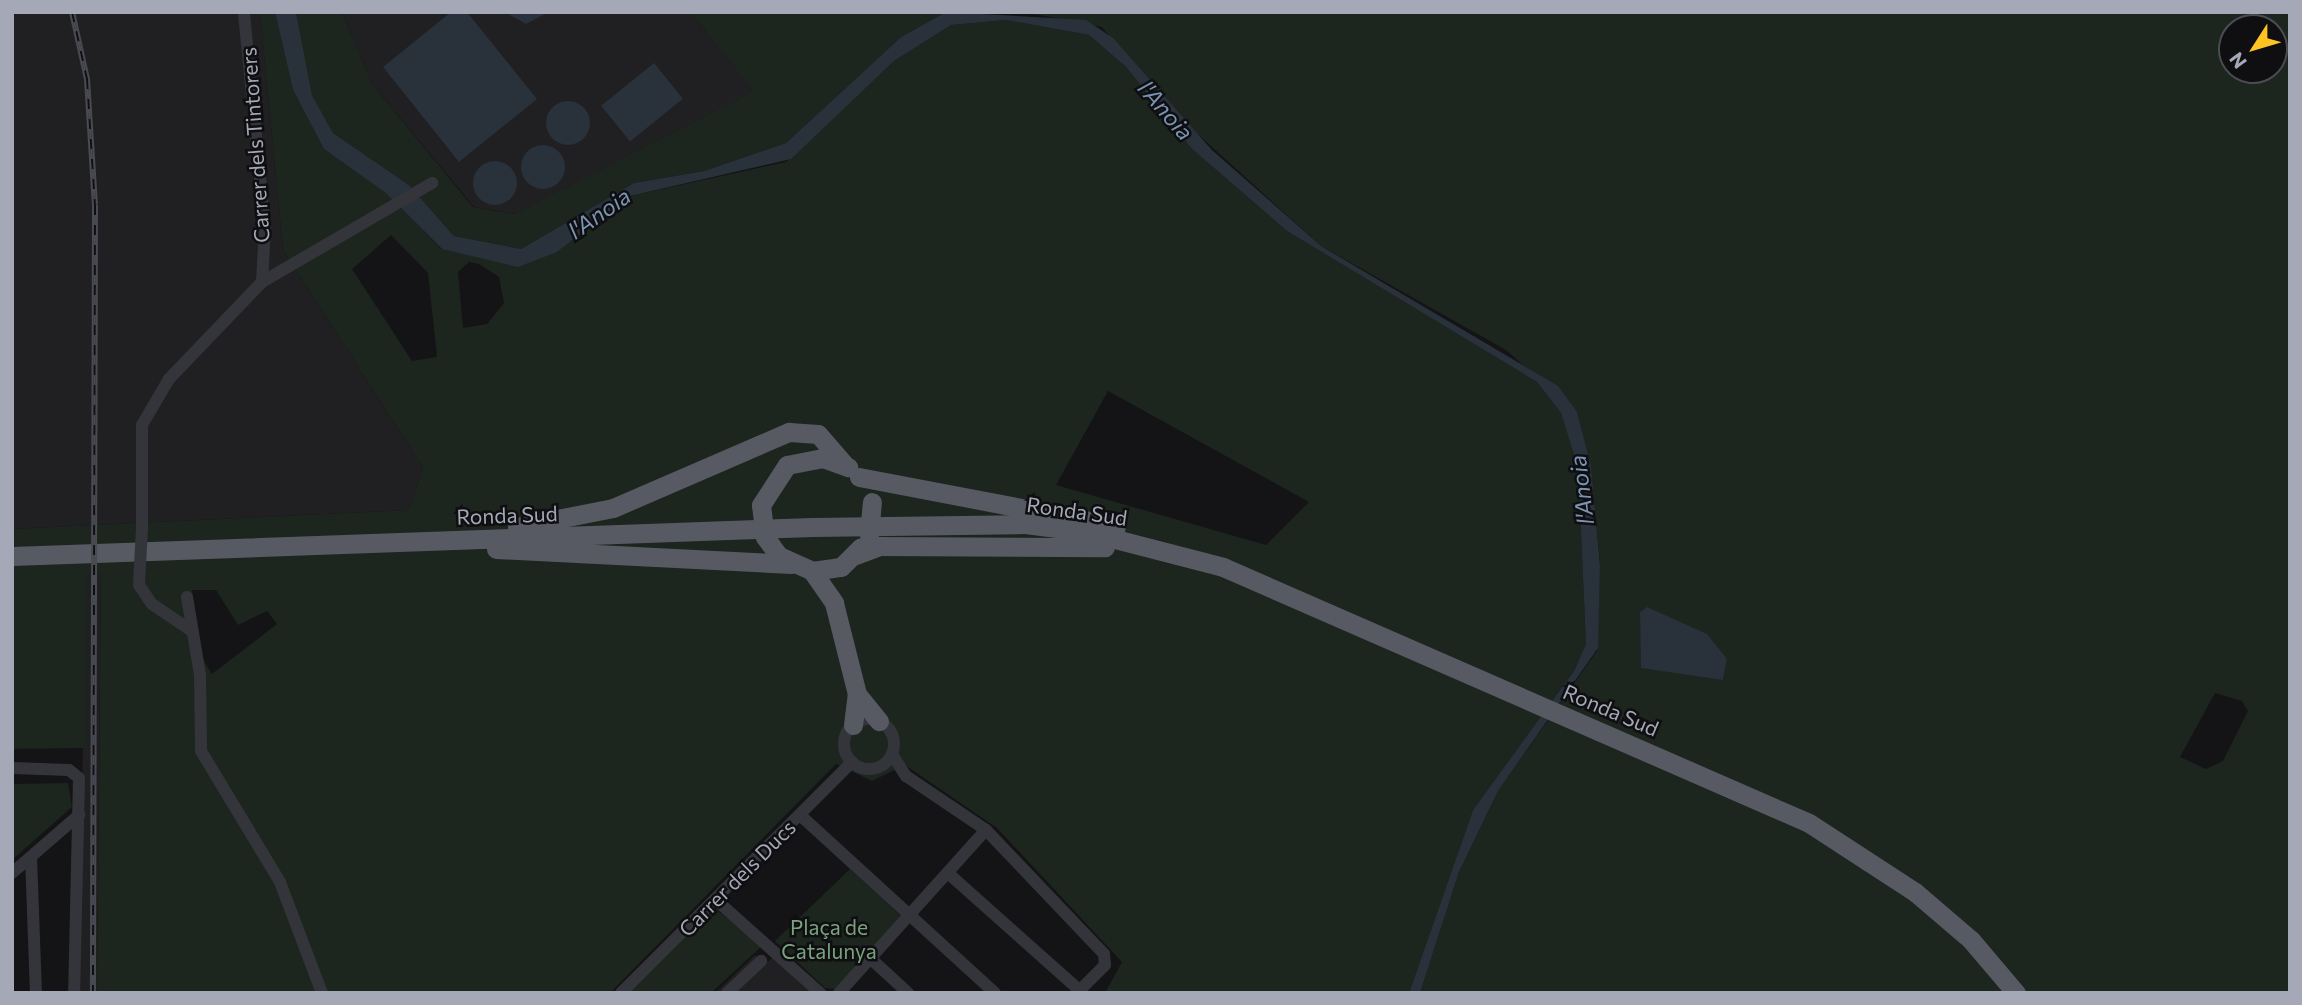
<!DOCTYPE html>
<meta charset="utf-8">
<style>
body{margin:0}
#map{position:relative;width:2302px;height:1005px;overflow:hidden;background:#141315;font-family:Commissioner,sans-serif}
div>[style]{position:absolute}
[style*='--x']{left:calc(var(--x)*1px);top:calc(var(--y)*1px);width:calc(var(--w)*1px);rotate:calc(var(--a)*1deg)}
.built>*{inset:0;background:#201f22}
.green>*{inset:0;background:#1d251f}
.water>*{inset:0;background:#29313a;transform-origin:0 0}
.round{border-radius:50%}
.minor>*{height:12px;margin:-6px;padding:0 6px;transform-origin:6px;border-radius:6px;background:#34353b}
.minor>.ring{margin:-6px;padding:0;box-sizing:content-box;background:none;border:12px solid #34353b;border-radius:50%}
.trunk>*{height:19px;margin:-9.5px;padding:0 9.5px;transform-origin:9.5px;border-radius:9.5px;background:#585a63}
.rail>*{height:6px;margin-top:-3px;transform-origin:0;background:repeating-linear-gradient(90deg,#0f0e10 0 10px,#494b52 0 20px);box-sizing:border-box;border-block:2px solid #494b52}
.minor-bridge>*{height:12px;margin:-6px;padding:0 6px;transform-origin:6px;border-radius:6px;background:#34353b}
.trunk-bridge>*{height:19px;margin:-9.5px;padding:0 9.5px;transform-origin:9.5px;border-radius:9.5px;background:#585a63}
span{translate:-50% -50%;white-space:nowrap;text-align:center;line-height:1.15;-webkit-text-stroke:5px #0f0e10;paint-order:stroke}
.street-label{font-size:21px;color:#a4a8b7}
.park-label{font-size:21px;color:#7aa37f}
.water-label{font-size:23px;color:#7994b4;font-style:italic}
.frame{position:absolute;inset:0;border:14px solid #a4a8b7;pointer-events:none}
.north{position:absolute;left:2218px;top:14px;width:70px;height:70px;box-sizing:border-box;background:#0f0e10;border:2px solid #4b4c53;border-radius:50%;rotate:233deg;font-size:19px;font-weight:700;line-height:28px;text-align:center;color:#a4a8b7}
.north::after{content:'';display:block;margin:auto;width:24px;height:32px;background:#fdc424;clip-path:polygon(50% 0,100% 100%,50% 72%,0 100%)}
</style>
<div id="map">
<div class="built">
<i style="clip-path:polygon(12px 12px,260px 12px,283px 250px,423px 468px,409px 510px,12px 529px)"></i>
<i style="clip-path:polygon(342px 12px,690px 12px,755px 91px,516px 214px,474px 207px,372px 84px)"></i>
<i style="clip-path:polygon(101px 573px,97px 993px,77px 993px,87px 574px)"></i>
<i style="clip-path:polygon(755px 955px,765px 964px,773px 957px,810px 993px,715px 993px)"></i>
</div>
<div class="green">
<i style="clip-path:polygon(evenodd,260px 12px,275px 12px,293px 90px,324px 149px,387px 193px,441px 249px,557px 252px,630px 196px,786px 162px,894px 61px,951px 25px,1006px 20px,1089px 35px,1126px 67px,1192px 149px,1287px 231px,1537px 382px,1561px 413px,1578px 468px,1586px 644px,1574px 671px,1473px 810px,1409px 993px,1105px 993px,1122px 962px,997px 828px,905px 765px,872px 781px,836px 764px,610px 993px,97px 993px,101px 574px,87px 574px,87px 748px,12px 749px,12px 529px,409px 510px,423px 468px,283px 250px,260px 12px,391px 235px,428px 273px,437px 357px,412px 361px,352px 269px,391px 235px,260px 12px,479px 264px,499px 277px,504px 303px,487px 324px,463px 328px,458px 272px,469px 262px,479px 264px,260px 12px,1108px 391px,1309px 502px,1266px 545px,1056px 485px,1108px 391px,260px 12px,192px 590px,216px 590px,238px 625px,267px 611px,277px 624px,212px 674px,202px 658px,192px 590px)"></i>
<i style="clip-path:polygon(296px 12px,342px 12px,372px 84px,473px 207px,515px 214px,754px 91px,690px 12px,946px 12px,901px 37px,786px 143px,704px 171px,634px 183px,521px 249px,454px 236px,409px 185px,333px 133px,312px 95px)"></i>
<i style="clip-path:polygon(evenodd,1024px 12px,2290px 12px,2290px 993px,1420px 993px,1459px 872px,1498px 791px,1597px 651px,1600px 563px,1591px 465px,1577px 412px,1506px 350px,1321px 246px,1167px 106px,1102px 27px,1024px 12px,2232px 28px,2274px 28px,2274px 70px,2232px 70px,2232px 28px,1024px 12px,1640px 612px,1727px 659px,1723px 679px,1642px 668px,1640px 612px,1024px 12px,2215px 693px,2242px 701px,2248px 711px,2223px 761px,2206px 769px,2180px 757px,2215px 693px)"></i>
<i style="clip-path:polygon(68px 783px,72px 807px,12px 860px,12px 784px)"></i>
<i style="clip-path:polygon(850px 869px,901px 916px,835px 989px,825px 988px,775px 941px)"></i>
<i style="clip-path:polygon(713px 907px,762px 946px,711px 993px,628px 993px)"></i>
</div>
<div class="water">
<i style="clip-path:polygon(275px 12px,296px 12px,312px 95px,333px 133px,409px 185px,454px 236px,521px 249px,634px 183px,704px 171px,786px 143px,901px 37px,946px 12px,1086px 20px,1113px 38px,1212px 150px,1321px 246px,1558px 386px,1577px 412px,1591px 465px,1600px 566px,1598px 648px,1498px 791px,1459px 872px,1420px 993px,1409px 993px,1473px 810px,1574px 671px,1586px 644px,1578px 468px,1561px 413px,1537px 382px,1287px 231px,1192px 149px,1126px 67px,1089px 35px,1006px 20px,951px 25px,894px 61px,791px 159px,630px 196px,557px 252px,518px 267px,442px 249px,386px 193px,324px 149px,293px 90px)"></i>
<i style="clip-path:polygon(451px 12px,467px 12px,537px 99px,459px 162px,383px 67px)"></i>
<i style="clip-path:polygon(505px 12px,549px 12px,526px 24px)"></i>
<i style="left:654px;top:63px;width:46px;height:68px;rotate:51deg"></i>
<i class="round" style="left:546px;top:101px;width:44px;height:44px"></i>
<i class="round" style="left:521px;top:145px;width:44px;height:44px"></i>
<i class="round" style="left:473px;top:161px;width:44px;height:44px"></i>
<i style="clip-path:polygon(1647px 607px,1707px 634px,1727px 659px,1723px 680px,1641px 668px,1640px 612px)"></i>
</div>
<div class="minor">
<i style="--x:262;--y:282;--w:197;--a:-30.2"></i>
<i style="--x:142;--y:527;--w:102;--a:-90"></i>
<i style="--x:142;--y:425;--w:53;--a:-59.6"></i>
<i style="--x:169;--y:379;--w:134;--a:-46.2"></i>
<i style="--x:262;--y:282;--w:54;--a:-86.8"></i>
<i style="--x:265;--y:228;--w:217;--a:-95.6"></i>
<i style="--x:139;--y:585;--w:23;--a:56"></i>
<i style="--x:152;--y:604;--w:45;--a:34"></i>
<i style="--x:187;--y:597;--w:79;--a:80.5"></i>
<i style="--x:200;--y:675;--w:76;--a:89.2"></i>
<i style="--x:201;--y:751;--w:153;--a:58.9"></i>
<i style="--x:280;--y:882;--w:119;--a:69.3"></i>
<i class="ring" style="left:844px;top:719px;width:38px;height:38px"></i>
<i style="--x:892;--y:754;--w:26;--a:58"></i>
<i style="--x:906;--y:776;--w:97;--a:34"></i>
<i style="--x:986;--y:830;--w:171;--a:46.4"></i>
<i style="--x:1104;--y:954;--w:11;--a:85"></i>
<i style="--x:1105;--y:965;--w:40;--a:135"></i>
<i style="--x:12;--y:768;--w:57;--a:2"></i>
<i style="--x:69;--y:770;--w:13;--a:39"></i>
<i style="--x:79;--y:778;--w:215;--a:91.3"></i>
<i style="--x:800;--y:815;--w:264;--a:42.4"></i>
<i style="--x:31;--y:857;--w:136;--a:87.9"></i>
<i style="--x:12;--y:873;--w:89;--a:-40.9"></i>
<i style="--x:949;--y:874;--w:174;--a:41.7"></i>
<i style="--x:715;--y:899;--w:141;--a:41.8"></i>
<i style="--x:870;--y:958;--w:52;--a:42.6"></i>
<i style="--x:621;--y:993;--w:327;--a:-45"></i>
<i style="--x:727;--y:993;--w:47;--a:-43.3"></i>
<i style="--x:839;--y:993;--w:219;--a:-48"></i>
</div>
<div class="trunk">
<i style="--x:859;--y:477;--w:262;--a:10.8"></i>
<i style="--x:761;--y:505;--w:48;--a:-57"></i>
<i style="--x:787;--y:465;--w:37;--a:-11"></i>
<i style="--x:823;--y:458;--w:27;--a:20"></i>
<i style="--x:517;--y:527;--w:98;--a:-11.2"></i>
<i style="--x:613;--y:508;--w:192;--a:-23.4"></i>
<i style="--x:789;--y:432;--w:29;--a:4"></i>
<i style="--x:818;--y:434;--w:40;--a:49"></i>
<i style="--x:765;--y:537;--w:24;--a:54"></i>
<i style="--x:779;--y:556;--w:36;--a:24"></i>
<i style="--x:812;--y:571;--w:29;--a:-8"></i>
<i style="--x:841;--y:567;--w:28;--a:-45"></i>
<i style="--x:496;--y:549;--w:296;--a:2.9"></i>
<i style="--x:856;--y:555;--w:25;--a:-21"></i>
<i style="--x:879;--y:546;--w:226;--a:0.3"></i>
<i style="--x:12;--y:556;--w:801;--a:-2.08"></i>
<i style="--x:812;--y:527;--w:213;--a:-0.8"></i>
<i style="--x:1025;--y:524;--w:64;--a:7.2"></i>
<i style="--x:1088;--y:532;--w:139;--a:14.5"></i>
<i style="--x:1223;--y:567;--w:639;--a:23.6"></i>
<i style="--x:1809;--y:823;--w:126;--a:33.1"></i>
<i style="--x:1915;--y:892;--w:74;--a:40.6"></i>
<i style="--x:1971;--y:940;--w:70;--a:49.7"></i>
<i style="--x:812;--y:571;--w:39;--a:55"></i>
<i style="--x:834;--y:603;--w:94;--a:75.8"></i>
<i style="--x:857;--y:694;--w:35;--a:51"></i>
<i style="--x:853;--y:725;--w:31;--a:-83"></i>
</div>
<div class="rail">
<i style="--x:72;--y:12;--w:69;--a:77.4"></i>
<i style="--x:87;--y:79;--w:126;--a:86.4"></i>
<i style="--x:95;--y:205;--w:788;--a:90.15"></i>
</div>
<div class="minor-bridge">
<i style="--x:139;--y:585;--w:58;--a:-87"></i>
</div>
<div class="trunk-bridge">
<i style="--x:761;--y:505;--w:32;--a:83"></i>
<i style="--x:869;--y:535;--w:33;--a:-85"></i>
</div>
<div class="street-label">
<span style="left:255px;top:145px;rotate:-94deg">Carrer dels Tintorers</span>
<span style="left:1077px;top:511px;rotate:8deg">Ronda Sud</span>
<span style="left:507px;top:515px;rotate:-2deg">Ronda Sud</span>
<span style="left:1611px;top:710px;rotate:23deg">Ronda Sud</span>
<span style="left:737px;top:878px;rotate:-45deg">Carrer dels Ducs</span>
</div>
<div class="park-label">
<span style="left:829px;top:939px">Plaça de<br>Catalunya</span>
</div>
<div class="water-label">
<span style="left:1166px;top:110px;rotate:49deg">l'Anoia</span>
<span style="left:599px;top:213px;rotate:-35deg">l'Anoia</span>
<span style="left:1581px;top:490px;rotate:-97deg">l'Anoia</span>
</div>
<div class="frame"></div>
<div class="north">N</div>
</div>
